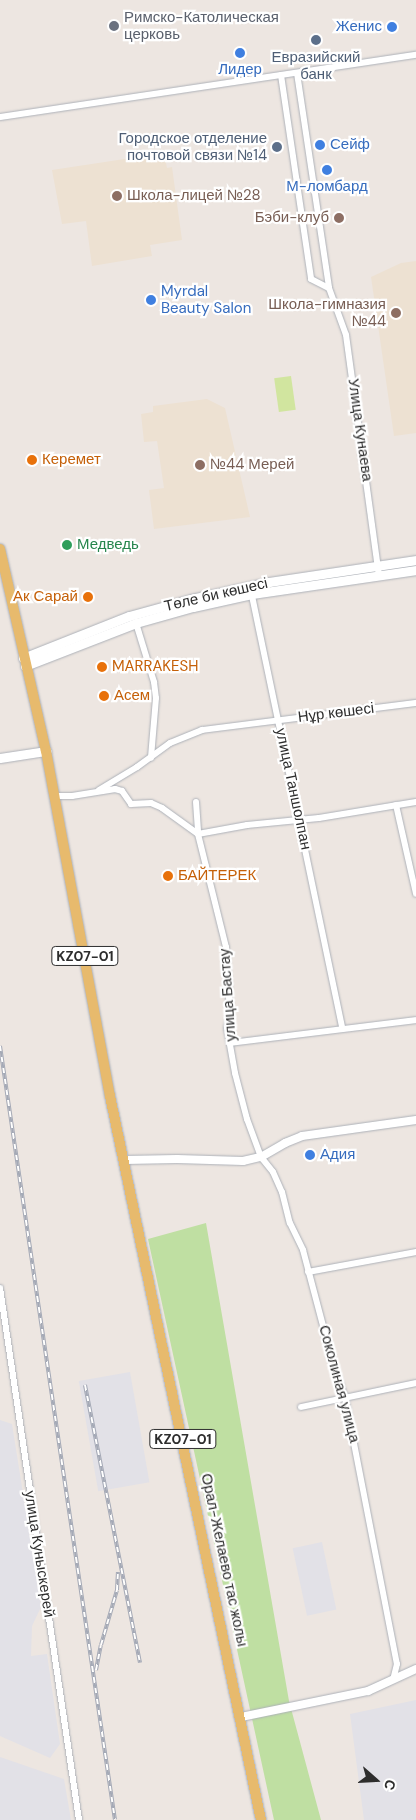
<!DOCTYPE html>
<meta charset="utf-8">
<style>
body{margin:0}
#map{position:relative;width:416px;height:1820px;overflow:hidden;background:#ede6e1;font-family:"DM Sans",sans-serif}
div>[style]{position:absolute}
[style*='--x']{left:calc(var(--x)*1px);top:calc(var(--y)*1px);width:calc(var(--w)*1px);rotate:calc(var(--a)*1deg)}
.industrial>*{inset:0;background:#e2e1e7;transform-origin:0 0}
.education>*{inset:0;background:#ede1d2}
.green>*{inset:0;background:#bfdfa2}
.pitch>*{inset:0;background:#d1e59f;transform-origin:0 0}
.roads{filter:drop-shadow(0 0 1px #adb1b8) drop-shadow(0 0 1px #adb1b8)}
.minor>*{height:6px;margin:-3px;padding:0 3px;transform-origin:3px;border-radius:3px;background:#fff}
.tertiary>*{height:8px;margin:-4px;padding:0 4px;transform-origin:4px;border-radius:4px;background:#fff}
.secondary>*{height:9px;margin:-4.5px;padding:0 4.5px;transform-origin:4.5px;border-radius:4.5px;background:#fff}
.primary>*{height:10px;margin:-5px;padding:0 5px;transform-origin:5px;border-radius:5px;background:#e7ba6d}
.rail>*{height:4px;margin-top:-2px;transform-origin:0;background:repeating-linear-gradient(90deg,#fff 0 5.5px,#a4a9b6 0 11px);box-sizing:border-box;border-block:1px solid #a4a9b6}
.dots>*{width:14px;height:14px;translate:-50% -50%;box-sizing:border-box;border:2px solid #fff;border-radius:50%}
span{translate:-50% -50%;white-space:nowrap;text-align:center;line-height:1.15;-webkit-text-stroke:4.5px #fff;paint-order:stroke}
.shield-label span{padding:1px 4px;background:#fff;border:1px solid;border-radius:4px;-webkit-text-stroke-width:0}
.shield-label{font-size:14px;color:#2d2d2d;font-weight:700}
.worship-label{font-size:15px;color:#5b616d}
.left{translate:0 -50%;text-align:left}
.shop-label{font-size:15px;color:#366cbe}
.right{translate:-100% -50%;text-align:right}
.service-label{font-size:15px;color:#4e5e75}
.education-label{font-size:15px;color:#785e54}
.street-label{font-size:15px;color:#2d2d2d}
.food-label{font-size:15px;color:#c56008}
.leisure-label{font-size:15px;color:#27864d}
.north{position:absolute;left:351px;top:1755px;width:50px;height:50px;-webkit-text-stroke:4px #fff;paint-order:stroke;rotate:109deg;font-size:14px;font-weight:700;line-height:20px;text-align:center;color:#2d2d2d}
.north::after{content:'';display:block;margin:auto;width:18px;height:22px;background:#2d2d2d;clip-path:polygon(50% 0,100% 100%,50% 72%,0 100%)}
</style>
<div id="map">
<div class="industrial">
<i style="left:130px;top:1372px;width:112px;height:52px;rotate:80deg"></i>
<i style="clip-path:polygon(0 1420px,12px 1424px,41px 1607px,32px 1626px,31px 1656px,47px 1654px,60px 1744px,50px 1758px,0 1736px)"></i>
<i style="left:322px;top:1542px;width:69px;height:30px;rotate:78deg"></i>
<i style="clip-path:polygon(416px 1700px,416px 1820px,364px 1820px,350px 1714px)"></i>
<i style="clip-path:polygon(0 1757px,64px 1779px,71px 1820px,0 1820px)"></i>
</div>
<div class="education">
<i style="clip-path:polygon(164px 153px,167px 168px,172px 167px,182px 240px,150px 245px,152px 256px,92px 266px,86px 221px,62px 224px,52px 170px)"></i>
<i style="clip-path:polygon(416px 261px,416px 433px,394px 436px,371px 277px,401px 263px)"></i>
<i style="clip-path:polygon(207px 399px,225px 408px,250px 517px,154px 529px,149px 490px,164px 488px,157px 441px,144px 442px,141px 414px,153px 412px,153px 406px)"></i>
</div>
<div class="green">
<i style="clip-path:polygon(206px 1223px,289px 1701px,321px 1820px,274px 1820px,148px 1239px)"></i>
</div>
<div class="pitch">
<i style="left:291px;top:376px;width:34px;height:17px;rotate:82deg"></i>
</div>
<div class="roads">
<div class="minor">
<i style="--x:297;--y:73;--w:217;--a:81.5"></i>
<i style="--x:329;--y:288;--w:50;--a:70.1"></i>
<i style="--x:346;--y:335;--w:242;--a:82.2"></i>
<i style="--x:281;--y:75;--w:206;--a:81.6"></i>
<i style="--x:311;--y:279;--w:20;--a:27"></i>
<i style="--x:0;--y:117;--w:421;--a:-8.5"></i>
<i style="--x:251;--y:591;--w:446;--a:78.2"></i>
<i style="--x:136;--y:623;--w:62;--a:73"></i>
<i style="--x:154;--y:682;--w:16;--a:83"></i>
<i style="--x:156;--y:698;--w:60;--a:94.8"></i>
<i style="--x:99;--y:790;--w:44;--a:-31.2"></i>
<i style="--x:137;--y:767;--w:41;--a:-36"></i>
<i style="--x:170;--y:743;--w:35;--a:-22"></i>
<i style="--x:202;--y:730;--w:216;--a:-7.2"></i>
<i style="--x:54;--y:796;--w:18;--a:0"></i>
<i style="--x:72;--y:796;--w:44;--a:-9.2"></i>
<i style="--x:115;--y:789;--w:7;--a:16"></i>
<i style="--x:122;--y:791;--w:16;--a:55"></i>
<i style="--x:131;--y:804;--w:20;--a:-3"></i>
<i style="--x:151;--y:803;--w:12;--a:24"></i>
<i style="--x:162;--y:808;--w:44;--a:35.8"></i>
<i style="--x:198;--y:834;--w:50;--a:-10.4"></i>
<i style="--x:247;--y:825;--w:72;--a:-5.6"></i>
<i style="--x:319;--y:818;--w:98;--a:-9.4"></i>
<i style="--x:196;--y:802;--w:32;--a:86"></i>
<i style="--x:198;--y:834;--w:116;--a:76.1"></i>
<i style="--x:226;--y:947;--w:67;--a:86.6"></i>
<i style="--x:230;--y:1014;--w:14;--a:102"></i>
<i style="--x:227;--y:1028;--w:46;--a:79.9"></i>
<i style="--x:235;--y:1073;--w:48;--a:75.4"></i>
<i style="--x:247;--y:1119;--w:40;--a:69.8"></i>
<i style="--x:261;--y:1157;--w:19;--a:51"></i>
<i style="--x:273;--y:1172;--w:22;--a:66"></i>
<i style="--x:282;--y:1192;--w:32;--a:76"></i>
<i style="--x:290;--y:1223;--w:30;--a:64"></i>
<i style="--x:303;--y:1250;--w:121;--a:75.2"></i>
<i style="--x:334;--y:1367;--w:32;--a:70"></i>
<i style="--x:345;--y:1397;--w:272;--a:79"></i>
<i style="--x:397;--y:1664;--w:16;--a:104"></i>
<i style="--x:396;--y:805;--w:91;--a:77.3"></i>
<i style="--x:230;--y:1043;--w:187;--a:-7"></i>
<i style="--x:308;--y:1272;--w:110;--a:-10.5"></i>
<i style="--x:0;--y:1288;--w:538;--a:81.55"></i>
<i style="--x:301;--y:1407;--w:117;--a:-11.8"></i>
</div>
<div class="tertiary">
<i style="--x:125;--y:1160;--w:52;--a:-1.1"></i>
<i style="--x:177;--y:1159;--w:66;--a:1.7"></i>
<i style="--x:243;--y:1161;--w:18;--a:-13"></i>
<i style="--x:261;--y:1157;--w:28;--a:-30"></i>
<i style="--x:285;--y:1143;--w:18;--a:-22"></i>
<i style="--x:302;--y:1136;--w:115;--a:-8"></i>
<i style="--x:241;--y:1717;--w:130;--a:-11.6"></i>
<i style="--x:368;--y:1691;--w:53;--a:-24.6"></i>
</div>
<div class="secondary">
<i style="--x:23;--y:658;--w:114;--a:-21.6"></i>
<i style="--x:129;--y:616;--w:64;--a:-15.3"></i>
<i style="--x:191;--y:599;--w:80;--a:-12.3"></i>
<i style="--x:269;--y:582;--w:149;--a:-8.5"></i>
<i style="--x:25;--y:666;--w:119;--a:-21.2"></i>
<i style="--x:136;--y:623;--w:59;--a:-15.7"></i>
<i style="--x:193;--y:607;--w:60;--a:-12.4"></i>
<i style="--x:252;--y:594;--w:166;--a:-8.3"></i>
<i style="--x:0;--y:758;--w:47;--a:-8.7"></i>
</div>
<div class="primary">
<i style="--x:0;--y:549;--w:207;--a:77.2"></i>
<i style="--x:46;--y:751;--w:351;--a:79.5"></i>
<i style="--x:110;--y:1096;--w:740;--a:78.22"></i>
</div>
</div>
<div class="rail">
<i style="--x:0;--y:1046;--w:782;--a:81.55"></i>
<i style="--x:85;--y:1385;--w:283;--a:78.8"></i>
<i style="--x:96;--y:1670;--w:25;--a:-79"></i>
<i style="--x:101;--y:1645;--w:57;--a:-73.8"></i>
<i style="--x:117;--y:1590;--w:18;--a:-87"></i>
</div>
<div class="dots">
<i style="left:114px;top:26px;background:#6b7280"></i>
<i style="left:392px;top:27px;background:#3f7fe0"></i>
<i style="left:316px;top:40px;background:#5c6f8a"></i>
<i style="left:240px;top:53px;background:#3f7fe0"></i>
<i style="left:320px;top:145px;background:#3f7fe0"></i>
<i style="left:277px;top:147px;background:#5c6f8a"></i>
<i style="left:327px;top:170px;background:#3f7fe0"></i>
<i style="left:117px;top:196px;background:#8d6e63"></i>
<i style="left:339px;top:218px;background:#8d6e63"></i>
<i style="left:151px;top:300px;background:#3f7fe0"></i>
<i style="left:396px;top:313px;background:#8d6e63"></i>
<i style="left:32px;top:460px;background:#e8710a"></i>
<i style="left:200px;top:465px;background:#8d6e63"></i>
<i style="left:67px;top:545px;background:#2e9e5b"></i>
<i style="left:88px;top:597px;background:#e8710a"></i>
<i style="left:102px;top:667px;background:#e8710a"></i>
<i style="left:104px;top:696px;background:#e8710a"></i>
<i style="left:168px;top:876px;background:#e8710a"></i>
<i style="left:310px;top:1155px;background:#3f7fe0"></i>
</div>
<div class="shield-label">
<span style="left:85px;top:956px">KZ07-01</span>
<span style="left:183px;top:1439px">KZ07-01</span>
</div>
<div class="worship-label">
<span class="left" style="left:124px;top:26px">Римско-Католическая<br>церковь</span>
</div>
<div class="shop-label">
<span class="right" style="left:382px;top:27px">Женис</span>
<span style="left:240px;top:70px">Лидер</span>
<span class="left" style="left:330px;top:145px">Сейф</span>
<span style="left:327px;top:187px">М-ломбард</span>
<span class="left" style="left:161px;top:300px">Myrdal<br>Beauty Salon</span>
<span class="left" style="left:320px;top:1155px">Адия</span>
</div>
<div class="service-label">
<span style="left:316px;top:66px">Евразийский<br>банк</span>
<span class="right" style="left:267px;top:147px">Городское отделение<br>почтовой связи №14</span>
</div>
<div class="education-label">
<span class="left" style="left:127px;top:196px">Школа-лицей №28</span>
<span class="right" style="left:329px;top:218px">Бэби-клуб</span>
<span class="right" style="left:386px;top:313px">Школа-гимназия<br>№44</span>
<span class="left" style="left:210px;top:465px">№44 Мерей</span>
</div>
<div class="street-label">
<span style="left:360px;top:430px;rotate:82deg">Улица Кунаева</span>
<span style="left:216px;top:595px;rotate:-13deg">Төле би көшесі</span>
<span style="left:336px;top:713px;rotate:-7deg">Нұр көшесі</span>
<span style="left:293px;top:789px;rotate:78deg">улица Таншолпан</span>
<span style="left:228px;top:995px;rotate:-94deg">улица Бастау</span>
<span style="left:339px;top:1384px;rotate:75deg">Соколиная улица</span>
<span style="left:39px;top:1554px;rotate:81deg">улица Куныскерей</span>
<span style="left:224px;top:1560px;rotate:78deg">Орал-Желаево тас жолы</span>
</div>
<div class="food-label">
<span class="left" style="left:42px;top:460px">Керемет</span>
<span class="right" style="left:78px;top:597px">Ак Сарай</span>
<span class="left" style="left:112px;top:667px">MARRAKESH</span>
<span class="left" style="left:114px;top:696px">Асем</span>
<span class="left" style="left:178px;top:876px">БАЙТЕРЕК</span>
</div>
<div class="leisure-label">
<span class="left" style="left:77px;top:545px">Медведь</span>
</div>
<div class="north">С</div>
</div>
